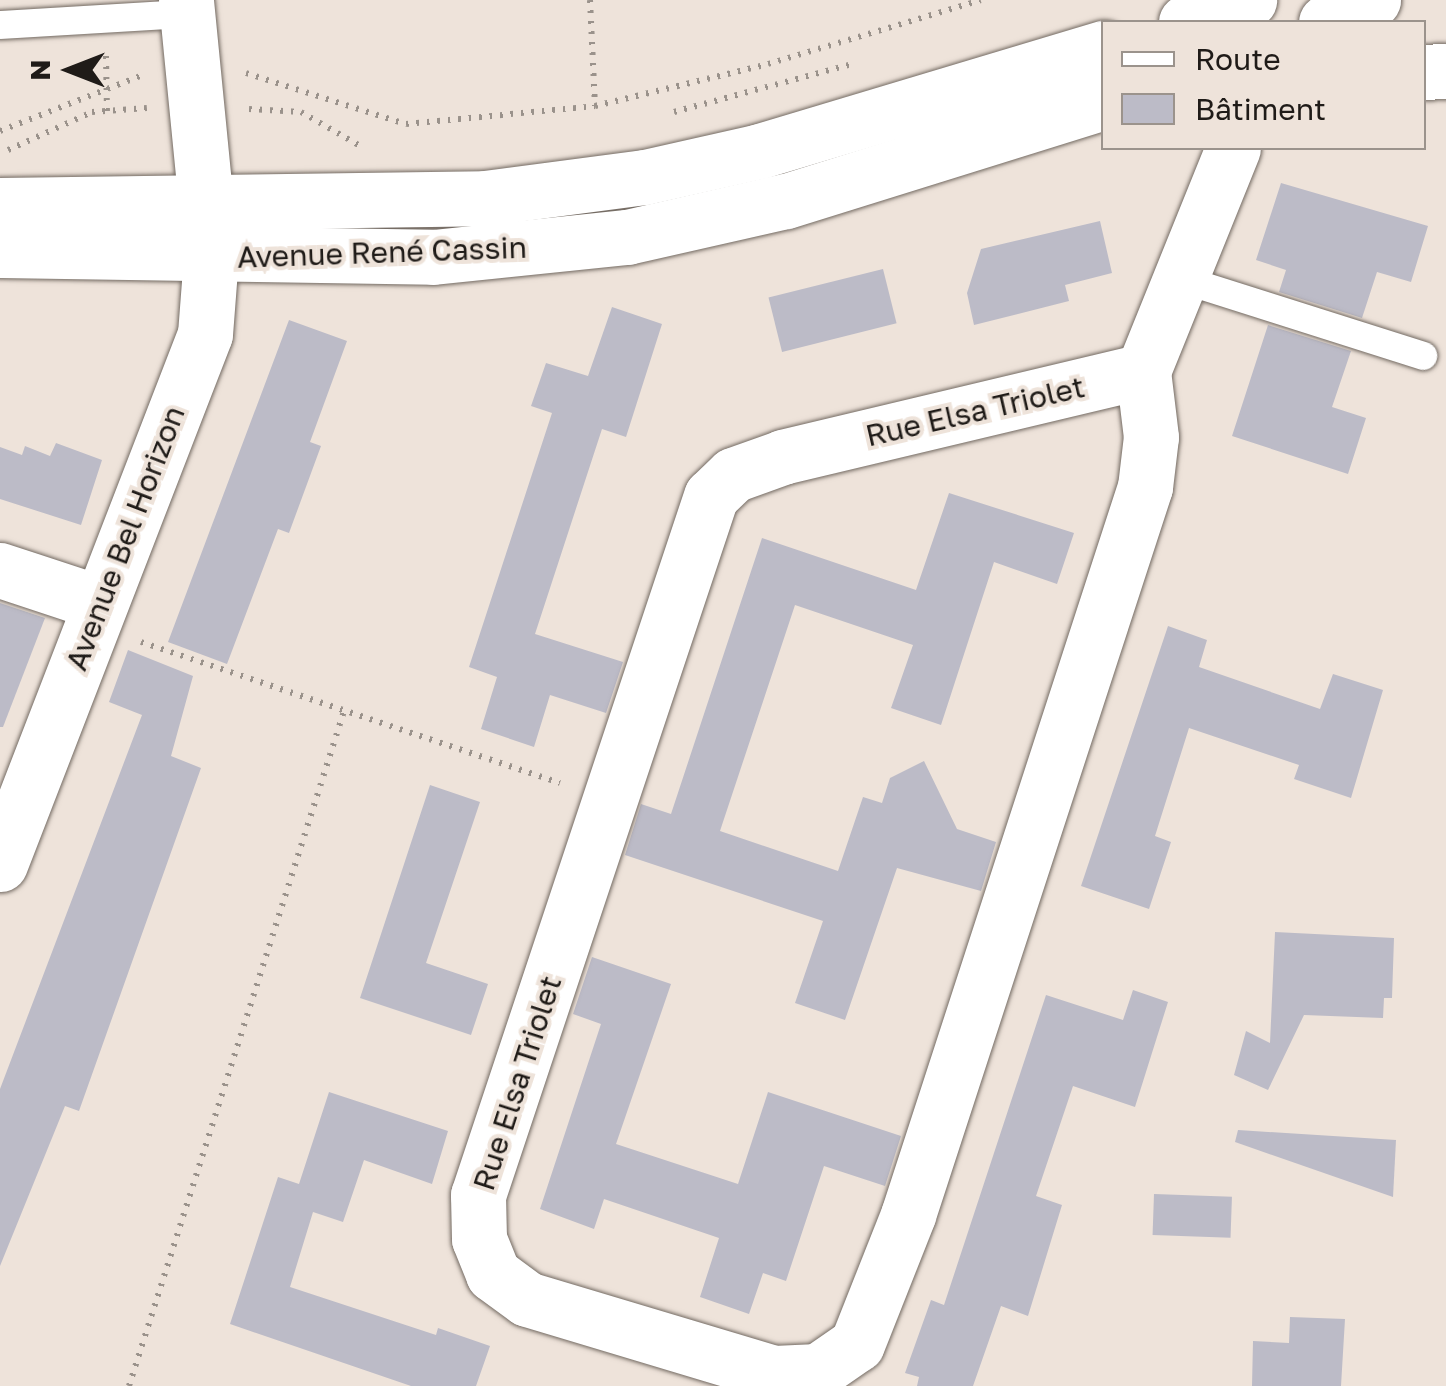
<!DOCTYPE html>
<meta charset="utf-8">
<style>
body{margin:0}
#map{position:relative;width:1446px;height:1386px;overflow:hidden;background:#eee3da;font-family:"Golos Text",sans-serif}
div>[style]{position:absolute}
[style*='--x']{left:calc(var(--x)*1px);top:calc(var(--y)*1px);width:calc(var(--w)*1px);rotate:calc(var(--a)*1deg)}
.building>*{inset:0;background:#bcbbc7;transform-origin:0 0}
.path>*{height:6px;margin-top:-3px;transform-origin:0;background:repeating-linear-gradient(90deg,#9a928b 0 2.5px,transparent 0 10.5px)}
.roads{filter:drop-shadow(0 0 2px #736a62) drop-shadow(0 0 2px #736a62)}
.lane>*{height:28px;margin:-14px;padding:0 14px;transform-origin:14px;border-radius:14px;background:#fff}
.street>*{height:55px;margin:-27.5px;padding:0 27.5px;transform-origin:27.5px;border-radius:27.5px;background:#fff}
span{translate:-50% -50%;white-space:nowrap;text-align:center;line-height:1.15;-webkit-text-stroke:8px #eee3da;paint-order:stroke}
.street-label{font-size:30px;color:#1f1b18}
.legend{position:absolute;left:1101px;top:20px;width:325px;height:130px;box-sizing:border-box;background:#eee3da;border:2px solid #9b938c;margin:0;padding:12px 18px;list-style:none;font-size:30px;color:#1f1b18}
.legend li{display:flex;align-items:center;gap:20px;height:50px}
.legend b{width:50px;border:2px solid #9b938c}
.north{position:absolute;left:20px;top:20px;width:100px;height:100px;-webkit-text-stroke:8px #eee3da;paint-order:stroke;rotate:270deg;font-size:28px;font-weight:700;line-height:40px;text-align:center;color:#1f1b18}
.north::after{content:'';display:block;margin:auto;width:35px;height:45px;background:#1f1b18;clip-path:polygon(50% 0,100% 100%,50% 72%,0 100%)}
</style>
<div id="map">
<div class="building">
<i style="clip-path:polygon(1281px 183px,1428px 226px,1411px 282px,1377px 272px,1362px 318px,1279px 292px,1286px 270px,1256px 260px)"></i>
<i style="clip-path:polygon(1100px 221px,1112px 273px,1065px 285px,1069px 301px,974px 325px,967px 293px,981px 249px)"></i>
<i style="left:883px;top:269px;width:56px;height:118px;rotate:76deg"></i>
<i style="clip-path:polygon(612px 307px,662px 324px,626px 437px,602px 429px,535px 634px,623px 662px,606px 713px,550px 695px,534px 747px,481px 729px,497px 677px,469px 667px,552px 413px,531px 406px,546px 363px,588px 376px)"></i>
<i style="clip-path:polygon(289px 320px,347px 341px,310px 442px,321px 446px,289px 533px,278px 529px,227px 664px,168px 642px)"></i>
<i style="clip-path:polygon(1268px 325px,1351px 351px,1332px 407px,1366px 418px,1348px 474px,1232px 436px)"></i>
<i style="clip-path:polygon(56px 443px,102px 460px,81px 525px,0 499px,0 447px,22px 455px,25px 446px,50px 456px)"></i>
<i style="clip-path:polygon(949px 493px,1074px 533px,1057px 584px,994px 562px,941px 725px,891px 708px,913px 645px,795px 605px,720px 831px,838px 871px,863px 797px,882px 803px,890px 778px,924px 761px,957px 829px,996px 842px,981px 891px,897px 868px,845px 1020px,795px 1003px,823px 921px,625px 855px,641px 804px,671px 814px,762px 538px,916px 590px)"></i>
<i style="clip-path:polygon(0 603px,45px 618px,3px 727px,0 727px)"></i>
<i style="clip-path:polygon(1168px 626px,1207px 640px,1199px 667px,1320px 709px,1333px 674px,1383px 690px,1351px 798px,1294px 779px,1299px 765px,1189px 728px,1155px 836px,1171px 842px,1149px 909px,1081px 886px)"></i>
<i style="clip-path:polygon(128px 650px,193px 676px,171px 756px,201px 768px,79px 1111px,65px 1106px,0 1266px,0 1089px,142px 715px,109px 702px)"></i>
<i style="clip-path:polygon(430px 785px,480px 802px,426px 963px,488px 984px,471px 1035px,360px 998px)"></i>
<i style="clip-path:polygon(1275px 932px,1394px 938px,1392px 998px,1384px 998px,1383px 1018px,1304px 1015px,1268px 1090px,1234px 1075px,1246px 1031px,1270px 1043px)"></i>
<i style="clip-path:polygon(592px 957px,671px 984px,616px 1144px,738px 1184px,768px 1092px,901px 1136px,885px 1186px,824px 1166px,786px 1281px,763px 1273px,749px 1314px,700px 1297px,719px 1238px,604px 1199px,594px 1229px,540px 1209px,601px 1024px,573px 1014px)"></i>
<i style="clip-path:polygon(1133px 990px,1168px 1002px,1135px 1107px,1073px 1086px,1036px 1196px,1062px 1205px,1028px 1316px,1001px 1306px,973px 1386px,917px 1386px,919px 1377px,905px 1373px,931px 1300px,944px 1305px,1046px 995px,1123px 1020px)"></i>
<i style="clip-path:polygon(329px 1092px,448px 1131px,432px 1184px,364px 1160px,343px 1222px,313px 1212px,290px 1287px,436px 1335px,438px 1328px,490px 1346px,476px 1386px,411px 1386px,230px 1324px,278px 1177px,299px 1184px)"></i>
<i style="clip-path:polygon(1238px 1130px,1396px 1140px,1393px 1197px,1235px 1142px)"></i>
<i style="left:1154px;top:1194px;width:78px;height:41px;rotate:2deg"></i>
<i style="clip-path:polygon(1290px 1317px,1345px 1319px,1341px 1386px,1252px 1386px,1253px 1341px,1289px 1343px)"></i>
</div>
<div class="path">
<i style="--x:590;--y:0;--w:106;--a:87.3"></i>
<i style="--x:106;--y:56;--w:55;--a:89"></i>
<i style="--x:246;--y:73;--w:168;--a:17.7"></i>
<i style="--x:406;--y:124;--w:190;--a:-5.4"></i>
<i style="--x:595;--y:106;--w:178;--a:-13.6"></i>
<i style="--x:768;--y:64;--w:222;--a:-16.7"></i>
<i style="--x:249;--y:109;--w:52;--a:3.3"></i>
<i style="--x:301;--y:112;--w:70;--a:29.8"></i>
<i style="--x:674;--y:112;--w:188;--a:-15.1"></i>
<i style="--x:0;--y:131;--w:154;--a:-21.4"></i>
<i style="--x:8;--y:150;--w:92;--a:-24.3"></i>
<i style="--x:92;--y:112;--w:55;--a:-4.2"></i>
<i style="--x:141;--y:642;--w:442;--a:18.6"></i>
<i style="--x:129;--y:1386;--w:708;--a:-72.33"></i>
</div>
<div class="roads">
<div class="lane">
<i style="--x:0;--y:25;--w:187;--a:-3.4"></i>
<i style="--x:1184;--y:280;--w:251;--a:17.6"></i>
</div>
<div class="street">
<i style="--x:1186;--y:22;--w:67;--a:-19.2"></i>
<i style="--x:1326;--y:22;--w:52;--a:-25.1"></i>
<i style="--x:1424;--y:72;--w:22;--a:-3"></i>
<i style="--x:0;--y:205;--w:485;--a:-0.8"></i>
<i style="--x:485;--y:198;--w:161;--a:-7.5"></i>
<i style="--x:645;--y:177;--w:118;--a:-12.7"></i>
<i style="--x:760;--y:151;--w:359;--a:-16.7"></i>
<i style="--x:0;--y:250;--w:433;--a:0.9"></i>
<i style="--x:433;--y:257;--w:195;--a:-5.9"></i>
<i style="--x:627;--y:237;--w:163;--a:-12.8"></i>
<i style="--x:786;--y:201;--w:333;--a:-17.3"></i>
<i style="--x:1143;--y:371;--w:370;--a:166.6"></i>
<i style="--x:783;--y:457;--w:53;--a:160.2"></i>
<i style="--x:733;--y:475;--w:30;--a:136"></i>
<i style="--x:711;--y:496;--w:737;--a:108.43"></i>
<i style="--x:478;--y:1195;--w:44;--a:88.7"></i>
<i style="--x:479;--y:1239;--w:38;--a:68"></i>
<i style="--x:493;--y:1274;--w:42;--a:36.3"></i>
<i style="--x:527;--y:1299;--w:258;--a:16.7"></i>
<i style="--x:774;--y:1373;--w:44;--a:-2.6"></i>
<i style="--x:818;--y:1371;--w:47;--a:-34.7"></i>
<i style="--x:857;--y:1344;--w:139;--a:-68.4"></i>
<i style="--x:908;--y:1215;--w:766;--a:-71.97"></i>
<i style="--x:1145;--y:487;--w:50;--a:-83.2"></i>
<i style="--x:1151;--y:437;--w:66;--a:-96.9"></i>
<i style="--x:1143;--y:371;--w:240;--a:-68"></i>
<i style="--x:0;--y:570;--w:105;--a:18.3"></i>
<i style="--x:0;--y:864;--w:568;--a:-68.85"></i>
<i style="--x:205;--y:334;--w:78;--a:-85.6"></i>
<i style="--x:211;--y:256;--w:257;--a:-95.6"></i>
</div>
</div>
<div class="street-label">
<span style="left:382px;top:252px;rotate:-2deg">Avenue René Cassin</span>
<span style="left:975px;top:411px;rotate:-13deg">Rue Elsa Triolet</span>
<span style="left:125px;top:538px;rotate:-69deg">Avenue Bel Horizon</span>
<span style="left:517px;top:1083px;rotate:-72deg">Rue Elsa Triolet</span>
</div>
<ul class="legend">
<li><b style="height:12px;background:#fff"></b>Route</li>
<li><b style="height:28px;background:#bcbbc7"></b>Bâtiment</li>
</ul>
<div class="north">N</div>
</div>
